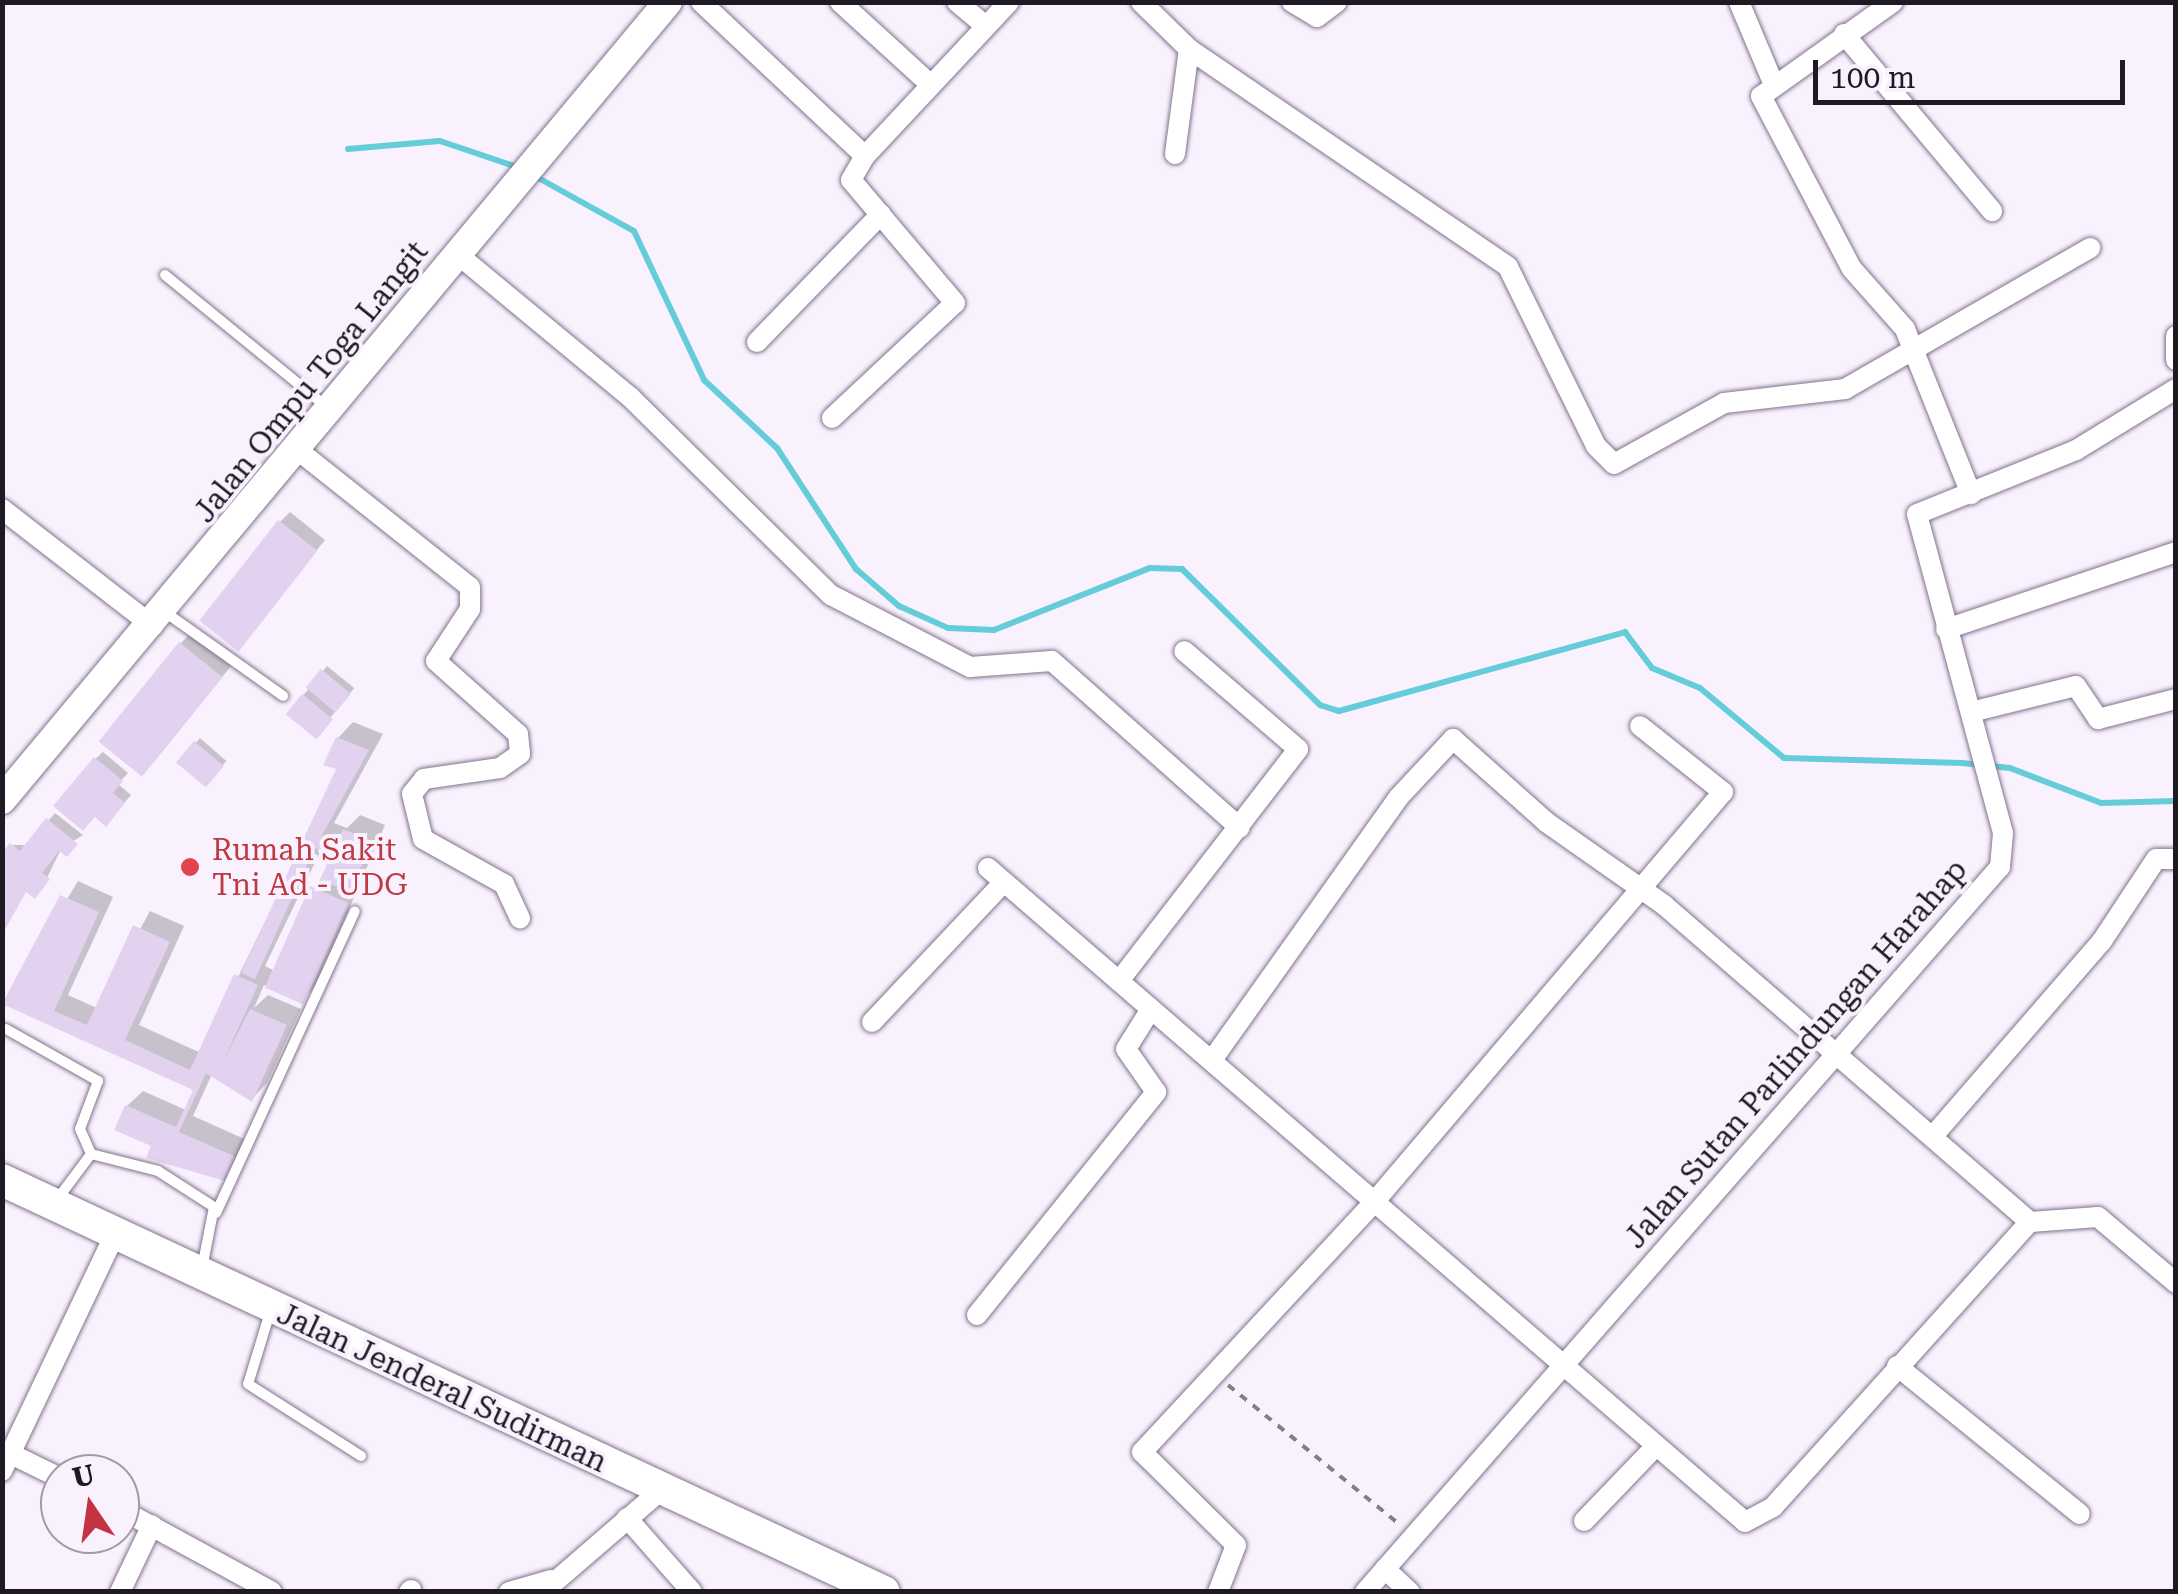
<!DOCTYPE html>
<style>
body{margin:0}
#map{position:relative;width:2178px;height:1594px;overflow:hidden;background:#f9f2fe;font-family:"Roboto Serif",serif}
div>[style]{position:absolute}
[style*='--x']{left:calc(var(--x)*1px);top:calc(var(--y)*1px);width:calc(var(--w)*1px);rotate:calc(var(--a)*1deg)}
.shadow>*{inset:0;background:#0003;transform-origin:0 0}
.stream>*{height:6px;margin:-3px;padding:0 3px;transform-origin:3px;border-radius:3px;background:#65ccd9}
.building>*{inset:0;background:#e2d2ef;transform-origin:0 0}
.path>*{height:4px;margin-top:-2px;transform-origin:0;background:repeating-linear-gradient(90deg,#847e89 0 8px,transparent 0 16px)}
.roads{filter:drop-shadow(0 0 2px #81728d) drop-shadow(0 0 2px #81728d)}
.service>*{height:10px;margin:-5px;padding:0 5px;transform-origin:5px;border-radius:5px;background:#fff}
.minor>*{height:20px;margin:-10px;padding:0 10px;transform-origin:10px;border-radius:10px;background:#fff}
.secondary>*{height:28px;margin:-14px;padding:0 14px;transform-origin:14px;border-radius:14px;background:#fff}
.trunk>*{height:32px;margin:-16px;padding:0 16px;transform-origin:16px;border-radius:16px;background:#fff}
.dots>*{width:28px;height:28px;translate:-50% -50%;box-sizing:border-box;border:5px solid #f9f2fe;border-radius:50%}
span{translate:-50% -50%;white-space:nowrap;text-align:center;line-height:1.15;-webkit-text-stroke:8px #f9f2fe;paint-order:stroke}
.street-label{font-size:30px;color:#1f1924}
.health-label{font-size:30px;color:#be3a42}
.left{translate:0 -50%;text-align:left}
.frame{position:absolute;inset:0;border:5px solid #1f1924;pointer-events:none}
.north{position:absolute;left:40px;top:1454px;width:100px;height:100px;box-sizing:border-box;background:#f9f2fe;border:2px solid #a29ba7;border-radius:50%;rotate:347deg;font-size:28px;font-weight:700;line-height:40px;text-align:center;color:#1f1924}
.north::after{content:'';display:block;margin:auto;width:35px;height:45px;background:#c33341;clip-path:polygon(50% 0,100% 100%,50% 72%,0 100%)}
.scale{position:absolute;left:1813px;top:60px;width:312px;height:45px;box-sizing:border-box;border:5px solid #1f1924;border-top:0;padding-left:12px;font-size:30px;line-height:35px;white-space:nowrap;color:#1f1924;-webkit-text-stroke:8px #f9f2fe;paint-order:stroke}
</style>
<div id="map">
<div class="shadow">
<i style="clip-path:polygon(290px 512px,325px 540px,246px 638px,280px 522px)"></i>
<i style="clip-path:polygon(190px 634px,231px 666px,153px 763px,180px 644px)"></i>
<i style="left:327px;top:666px;width:35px;height:60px;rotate:39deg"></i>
<i style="clip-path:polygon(evenodd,353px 722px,383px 734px,334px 823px,347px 828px,360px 815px,385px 825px,316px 986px,301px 1001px,264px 985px,254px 1008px,268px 995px,301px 1009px,267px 1083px,252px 1099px,212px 1074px,193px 1116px,249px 1141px,240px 1162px,224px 1178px,149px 1157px,155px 1145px,127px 1106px,143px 1091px,186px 1110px,197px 1088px,5px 1002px,78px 881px,113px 897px,68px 995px,97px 1008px,150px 911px,184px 926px,139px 1025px,201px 1053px,340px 768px,338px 738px,353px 722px,322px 848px,334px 853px,273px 970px,265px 966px,322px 848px)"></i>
<i style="left:200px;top:738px;width:35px;height:32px;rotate:41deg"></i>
<i style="clip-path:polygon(103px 752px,128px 773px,118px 784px,131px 795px,113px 816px,95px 759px)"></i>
<i style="clip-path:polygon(55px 813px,83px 835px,61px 849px,42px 888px,26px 889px,2px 932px,12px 845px,28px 845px)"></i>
</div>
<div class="stream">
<i style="--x:348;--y:149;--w:92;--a:-5"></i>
<i style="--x:440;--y:141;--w:81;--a:18.7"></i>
<i style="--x:533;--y:175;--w:115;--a:29"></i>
<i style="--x:634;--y:231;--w:165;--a:64.8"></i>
<i style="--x:704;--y:380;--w:100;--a:43"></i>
<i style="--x:777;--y:448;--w:145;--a:56.9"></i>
<i style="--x:856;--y:569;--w:57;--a:40.7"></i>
<i style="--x:899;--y:606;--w:54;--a:24.2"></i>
<i style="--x:948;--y:628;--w:46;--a:2.5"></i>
<i style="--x:994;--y:630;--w:168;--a:-21.7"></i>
<i style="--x:1150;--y:568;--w:32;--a:2"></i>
<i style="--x:1182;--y:569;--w:194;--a:44.6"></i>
<i style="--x:1320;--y:705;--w:20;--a:18"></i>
<i style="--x:1339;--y:711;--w:297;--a:-15.4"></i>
<i style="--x:1625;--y:632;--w:45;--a:53.1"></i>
<i style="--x:1652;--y:668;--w:52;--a:22.6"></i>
<i style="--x:1700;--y:688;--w:109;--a:39.8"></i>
<i style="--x:1784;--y:758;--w:178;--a:1.6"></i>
<i style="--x:1962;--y:763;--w:48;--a:5.9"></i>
<i style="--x:2010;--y:768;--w:97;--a:21"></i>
<i style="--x:2101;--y:803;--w:75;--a:-1.5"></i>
</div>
<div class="building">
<i style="left:278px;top:520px;width:50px;height:128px;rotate:38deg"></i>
<i style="left:179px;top:642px;width:56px;height:128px;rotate:39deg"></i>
<i style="left:321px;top:669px;width:39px;height:24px;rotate:40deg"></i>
<i style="left:302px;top:694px;width:40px;height:26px;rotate:39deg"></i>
<i style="clip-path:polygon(336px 737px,369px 750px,320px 839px,336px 845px,343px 829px,372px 841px,350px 892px,320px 880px,331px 855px,315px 848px,255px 979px,241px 973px,336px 769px,323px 765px)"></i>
<i style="left:194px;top:741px;width:39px;height:28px;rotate:40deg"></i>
<i style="clip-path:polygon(94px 757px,123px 781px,113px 793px,125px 803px,106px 827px,95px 817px,83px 831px,53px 806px)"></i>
<i style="clip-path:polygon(46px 818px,78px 844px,67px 857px,59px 851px,42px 873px,50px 879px,35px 899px,26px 892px,2px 935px,2px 853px,10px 843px,20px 851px)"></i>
<i style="left:310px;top:886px;width:42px;height:111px;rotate:24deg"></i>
<i style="clip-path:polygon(60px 895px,99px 912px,54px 1011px,87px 1025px,133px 925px,170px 942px,125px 1040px,190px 1070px,234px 974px,258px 985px,222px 1064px,250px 1009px,287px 1025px,252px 1102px,206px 1073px,179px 1132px,236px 1157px,225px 1181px,146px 1158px,151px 1146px,114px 1130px,125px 1105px,176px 1127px,193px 1090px,2px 1004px)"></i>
</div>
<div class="path">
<i style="--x:1228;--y:1385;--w:220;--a:39.1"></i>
</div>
<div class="roads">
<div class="service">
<i style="--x:165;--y:275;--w:209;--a:39.2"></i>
<i style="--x:165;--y:612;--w:145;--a:35.4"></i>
<i style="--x:6;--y:1029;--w:106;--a:29.5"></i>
<i style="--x:98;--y:1081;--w:51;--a:110.6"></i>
<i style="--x:80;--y:1129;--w:27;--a:66"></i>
<i style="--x:56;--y:1201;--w:59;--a:-53.3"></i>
<i style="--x:91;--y:1154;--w:69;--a:14.2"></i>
<i style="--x:158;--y:1171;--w:67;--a:32.7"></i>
<i style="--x:214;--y:1207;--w:62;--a:101.1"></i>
<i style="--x:216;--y:1213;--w:332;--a:-65.3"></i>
<i style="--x:271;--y:1309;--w:78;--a:107"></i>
<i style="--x:248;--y:1384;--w:134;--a:32.5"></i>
</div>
<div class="minor">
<i style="--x:701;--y:2;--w:225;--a:43.2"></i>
<i style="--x:865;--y:156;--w:211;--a:-46.9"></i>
<i style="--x:840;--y:2;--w:123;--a:42.4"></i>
<i style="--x:957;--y:2;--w:38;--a:40"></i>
<i style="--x:1141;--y:2;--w:67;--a:44.4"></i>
<i style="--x:1189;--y:49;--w:386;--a:34.3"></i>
<i style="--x:1508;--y:267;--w:199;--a:63.8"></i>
<i style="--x:1596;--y:446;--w:25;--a:45"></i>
<i style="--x:1614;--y:464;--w:126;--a:-29"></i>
<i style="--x:1724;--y:403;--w:122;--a:-6.6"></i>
<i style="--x:1845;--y:389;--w:283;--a:-29.9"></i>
<i style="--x:1292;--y:2;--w:29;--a:31"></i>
<i style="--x:1317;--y:17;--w:25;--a:-37"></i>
<i style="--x:1739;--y:2;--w:85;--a:67.1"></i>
<i style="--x:1893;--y:2;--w:162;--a:144.5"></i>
<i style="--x:1761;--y:96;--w:195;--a:62.3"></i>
<i style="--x:1852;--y:269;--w:80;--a:48.5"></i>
<i style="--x:1905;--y:329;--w:178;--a:68.2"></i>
<i style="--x:1844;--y:34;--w:231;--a:50.1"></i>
<i style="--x:1175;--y:154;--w:106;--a:-82.4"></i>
<i style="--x:456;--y:253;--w:226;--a:39.6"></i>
<i style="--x:630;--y:397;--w:282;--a:44.6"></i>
<i style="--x:831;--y:595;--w:157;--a:27.4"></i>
<i style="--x:970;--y:667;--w:82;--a:-4.2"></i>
<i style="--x:1052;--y:661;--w:251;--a:41.6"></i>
<i style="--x:2176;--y:336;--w:24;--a:90"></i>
<i style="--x:757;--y:342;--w:178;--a:-45.9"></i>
<i style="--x:832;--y:418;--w:168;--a:-43.1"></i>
<i style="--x:955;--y:303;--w:161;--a:-130.2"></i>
<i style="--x:851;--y:180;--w:28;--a:-60"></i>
<i style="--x:299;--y:451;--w:218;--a:38.5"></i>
<i style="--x:470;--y:587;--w:22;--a:90"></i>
<i style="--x:470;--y:609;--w:62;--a:123.2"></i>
<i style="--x:436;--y:661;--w:110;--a:41.7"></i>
<i style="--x:518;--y:734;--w:20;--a:84"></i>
<i style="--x:520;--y:754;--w:24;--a:145"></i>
<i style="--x:500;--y:768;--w:77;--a:171.8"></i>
<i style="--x:424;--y:779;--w:19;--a:129"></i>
<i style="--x:412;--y:794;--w:46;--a:76.3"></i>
<i style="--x:423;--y:839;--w:93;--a:29.1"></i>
<i style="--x:504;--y:884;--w:38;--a:65"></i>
<i style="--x:2;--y:509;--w:191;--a:37.8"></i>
<i style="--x:1946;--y:629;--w:243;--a:-18.5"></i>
<i style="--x:1971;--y:712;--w:108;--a:-13.9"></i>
<i style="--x:2076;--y:686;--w:40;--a:56"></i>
<i style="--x:2098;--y:719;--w:81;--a:-14.4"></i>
<i style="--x:988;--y:868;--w:1000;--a:40.82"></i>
<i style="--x:1745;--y:1522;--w:32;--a:-28"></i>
<i style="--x:1773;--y:1507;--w:384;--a:-48"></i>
<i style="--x:2030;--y:1222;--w:68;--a:-4.2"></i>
<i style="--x:2098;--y:1217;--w:102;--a:40.2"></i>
<i style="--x:1119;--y:981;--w:293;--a:-52.3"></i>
<i style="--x:1298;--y:749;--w:150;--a:-139.3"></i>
<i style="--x:872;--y:1022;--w:192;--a:-46.7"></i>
<i style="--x:1212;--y:1060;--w:321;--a:-54.6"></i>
<i style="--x:1398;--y:798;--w:81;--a:-47"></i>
<i style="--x:1453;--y:739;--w:125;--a:41.7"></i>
<i style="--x:1546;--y:822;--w:144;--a:35.1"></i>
<i style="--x:1664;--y:905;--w:484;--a:40.9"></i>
<i style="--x:1933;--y:1136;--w:258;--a:-49.1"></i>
<i style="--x:2102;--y:941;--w:98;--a:-56.6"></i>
<i style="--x:2156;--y:859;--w:20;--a:0"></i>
<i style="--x:977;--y:1315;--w:286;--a:-51.2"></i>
<i style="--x:1156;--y:1092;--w:52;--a:-124.9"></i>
<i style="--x:1126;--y:1049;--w:47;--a:-58"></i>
<i style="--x:1897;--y:1366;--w:235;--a:39"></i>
<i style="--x:11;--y:1454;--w:55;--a:26.1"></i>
<i style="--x:2;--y:1471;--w:263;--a:-64.5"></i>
<i style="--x:120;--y:1509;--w:173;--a:28.6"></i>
<i style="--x:627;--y:1518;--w:98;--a:48.7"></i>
<i style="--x:1584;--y:1521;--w:100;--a:-46.2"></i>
<i style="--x:1385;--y:1569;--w:34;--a:43"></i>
<i style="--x:120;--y:1592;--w:74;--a:-64.5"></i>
<i style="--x:409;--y:1592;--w:3;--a:-45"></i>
<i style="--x:509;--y:1592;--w:44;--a:-15.9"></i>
<i style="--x:543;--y:1592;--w:156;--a:-40.8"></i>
<i style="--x:1218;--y:1592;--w:50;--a:-69"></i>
<i style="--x:1236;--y:1545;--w:132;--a:-135.3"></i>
<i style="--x:1142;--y:1452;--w:342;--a:-47.1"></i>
<i style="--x:1375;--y:1201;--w:537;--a:-49.61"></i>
<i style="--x:1723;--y:792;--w:106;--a:-141.5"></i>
<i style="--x:1365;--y:1592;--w:964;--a:-48.79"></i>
<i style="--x:2000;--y:867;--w:34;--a:-85"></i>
<i style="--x:2003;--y:833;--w:330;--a:-105.1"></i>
<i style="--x:1917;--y:514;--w:171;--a:-21.9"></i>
<i style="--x:2076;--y:450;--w:117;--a:-31.4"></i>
</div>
<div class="secondary">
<i style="--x:2;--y:800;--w:1039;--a:-50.15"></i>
</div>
<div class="trunk">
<i style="--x:2;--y:1180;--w:973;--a:25.04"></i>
</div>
</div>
<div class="dots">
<i style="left:190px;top:867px;background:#e0444e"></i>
</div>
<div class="street-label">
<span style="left:311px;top:382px;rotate:-51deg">Jalan Ompu Toga Langit</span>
<span style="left:1796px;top:1054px;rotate:-49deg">Jalan Sutan Parlindungan Harahap</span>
<span style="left:442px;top:1388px;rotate:25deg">Jalan Jenderal Sudirman</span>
</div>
<div class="health-label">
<span class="left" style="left:212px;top:867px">Rumah Sakit<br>Tni Ad - UDG</span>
</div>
<div class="frame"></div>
<div class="north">U</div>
<div class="scale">100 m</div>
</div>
